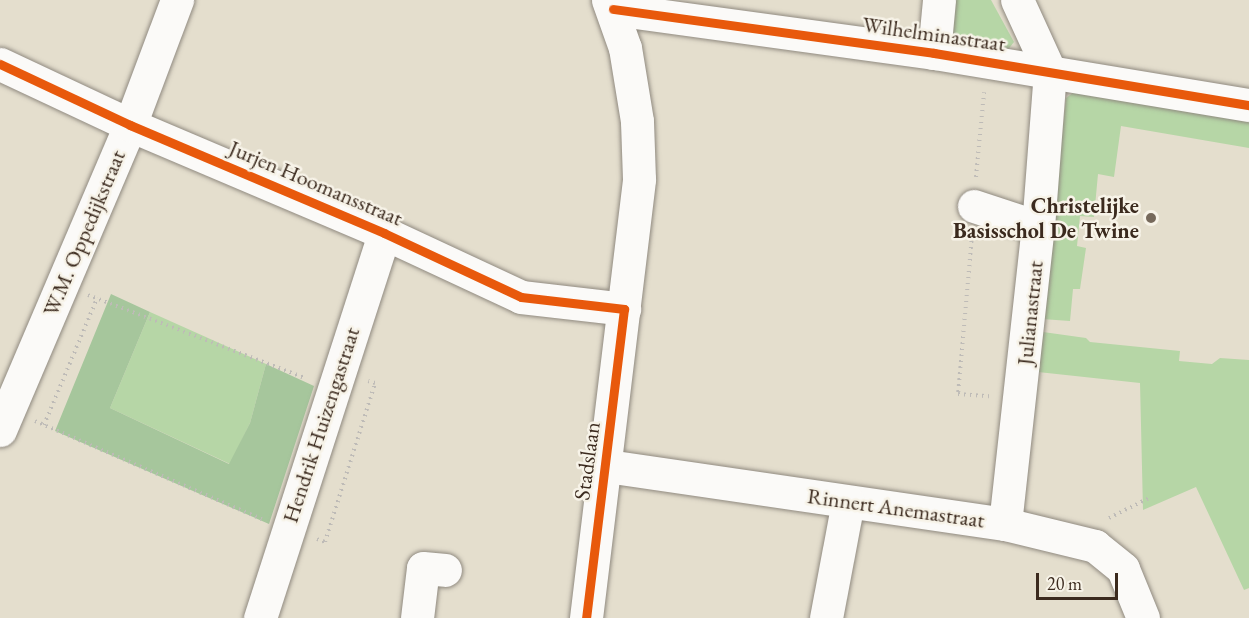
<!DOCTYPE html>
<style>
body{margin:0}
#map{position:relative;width:1249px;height:618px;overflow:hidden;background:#e4decd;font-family:"EB Garamond",serif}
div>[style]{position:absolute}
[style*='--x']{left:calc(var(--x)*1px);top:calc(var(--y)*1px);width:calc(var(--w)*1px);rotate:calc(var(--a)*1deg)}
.green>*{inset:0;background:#b6d6a6}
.forest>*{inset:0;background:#a6c69c}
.path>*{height:4px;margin-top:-2px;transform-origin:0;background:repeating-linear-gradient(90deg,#bebbb7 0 1.5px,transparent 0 6px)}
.roads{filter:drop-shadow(0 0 2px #908a80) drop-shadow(0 0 2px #908a80)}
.minor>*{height:33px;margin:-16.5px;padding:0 16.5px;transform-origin:16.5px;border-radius:16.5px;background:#fbfaf8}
.cycleway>*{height:9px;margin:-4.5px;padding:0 4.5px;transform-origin:4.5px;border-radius:4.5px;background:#e8590c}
.dots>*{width:16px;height:16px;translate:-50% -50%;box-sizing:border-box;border:3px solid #f7f3e8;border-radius:50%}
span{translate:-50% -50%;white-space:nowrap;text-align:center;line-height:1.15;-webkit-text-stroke:5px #f7f3e8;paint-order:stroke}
.street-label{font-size:22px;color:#3b2a1e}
.poi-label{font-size:22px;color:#3b2a1e;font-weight:700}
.right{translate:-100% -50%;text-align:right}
.scale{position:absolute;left:1036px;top:573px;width:82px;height:27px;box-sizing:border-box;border:3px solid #3b2a1e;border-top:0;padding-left:8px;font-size:18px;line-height:21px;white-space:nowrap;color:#3b2a1e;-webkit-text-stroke:4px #f7f3e8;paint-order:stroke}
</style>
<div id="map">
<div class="green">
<i style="clip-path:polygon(943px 0,991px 0,1014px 42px,1006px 52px,938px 41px)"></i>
<i style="clip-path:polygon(1074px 92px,1249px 117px,1249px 148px,1121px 126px,1114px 177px,1098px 174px,1094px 217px,1080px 216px,1077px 246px,1086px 248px,1080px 289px,1073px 289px,1070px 321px,1042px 319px,1066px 98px)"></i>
<i style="clip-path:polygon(150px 312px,266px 364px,250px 423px,230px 464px,110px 408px)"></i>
<i style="clip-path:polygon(1043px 332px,1086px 338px,1090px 342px,1180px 351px,1179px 361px,1212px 364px,1220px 358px,1249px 360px,1249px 588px,1244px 590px,1196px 487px,1143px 510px,1140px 383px,1038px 372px)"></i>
</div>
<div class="forest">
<i style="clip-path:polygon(111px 294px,150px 312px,110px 408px,229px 464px,250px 423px,266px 364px,314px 386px,269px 524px,55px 431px)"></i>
</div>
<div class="path">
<i style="--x:976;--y:177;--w:85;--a:-84.6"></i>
<i style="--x:972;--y:235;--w:160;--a:95"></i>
<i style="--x:958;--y:394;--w:31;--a:4"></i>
<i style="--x:88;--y:295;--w:232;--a:20.9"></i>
<i style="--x:35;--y:421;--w:247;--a:23.4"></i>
<i style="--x:44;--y:425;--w:138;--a:-67.3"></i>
<i style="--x:1109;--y:518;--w:47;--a:-26.6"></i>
<i style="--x:317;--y:539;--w:9;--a:21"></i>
<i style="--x:325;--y:542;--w:167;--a:-72.5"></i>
<i style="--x:375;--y:383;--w:7;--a:-164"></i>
</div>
<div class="roads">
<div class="minor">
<i style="--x:613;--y:9;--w:324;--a:7.8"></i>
<i style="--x:934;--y:53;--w:319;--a:9.4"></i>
<i style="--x:934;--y:53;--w:53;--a:-84.6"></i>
<i style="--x:0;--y:64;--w:144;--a:25.1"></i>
<i style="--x:130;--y:125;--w:276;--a:23"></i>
<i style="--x:384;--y:233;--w:151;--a:25"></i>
<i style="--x:521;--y:297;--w:104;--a:6.6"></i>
<i style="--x:974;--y:206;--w:67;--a:18.2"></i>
<i style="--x:0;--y:430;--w:332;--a:-66.9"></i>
<i style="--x:130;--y:125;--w:134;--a:-69.4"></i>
<i style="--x:607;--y:466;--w:402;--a:8.3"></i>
<i style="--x:1005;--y:524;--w:93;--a:13.7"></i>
<i style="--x:1095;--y:546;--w:36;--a:39"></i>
<i style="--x:1123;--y:569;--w:53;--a:67.8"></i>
<i style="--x:1005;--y:524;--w:299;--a:-83.7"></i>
<i style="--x:1038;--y:227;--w:155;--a:-85.6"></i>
<i style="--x:1050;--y:72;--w:79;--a:-114.6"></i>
<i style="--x:260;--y:618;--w:404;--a:-72.1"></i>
<i style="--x:417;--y:618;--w:50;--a:-83.2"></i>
<i style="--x:423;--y:568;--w:22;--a:5"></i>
<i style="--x:586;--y:618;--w:442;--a:-83.1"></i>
<i style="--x:639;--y:179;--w:58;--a:-92"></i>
<i style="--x:637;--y:121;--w:74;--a:-99.3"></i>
<i style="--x:625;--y:48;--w:51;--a:-109.5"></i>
<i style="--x:826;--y:618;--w:118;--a:-79.3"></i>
</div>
</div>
<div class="cycleway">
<i style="--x:613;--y:9;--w:324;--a:7.8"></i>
<i style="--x:934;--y:53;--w:319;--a:9.4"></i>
<i style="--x:0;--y:64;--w:144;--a:25.1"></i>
<i style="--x:130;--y:125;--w:276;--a:23"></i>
<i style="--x:384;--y:233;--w:151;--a:25"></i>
<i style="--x:521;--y:297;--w:104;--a:6.6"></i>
<i style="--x:624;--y:309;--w:311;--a:97"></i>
</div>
<div class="dots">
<i style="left:1151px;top:218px;background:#76695b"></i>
</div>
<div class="street-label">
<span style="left:934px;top:34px;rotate:8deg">Wilhelminastraat</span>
<span style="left:316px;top:183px;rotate:23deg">Jurjen Hoomansstraat</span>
<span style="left:84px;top:233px;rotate:-67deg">W.M. Oppedijkstraat</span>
<span style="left:1030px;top:313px;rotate:-84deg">Julianastraat</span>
<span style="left:321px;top:425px;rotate:-72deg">Hendrik Huizengastraat</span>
<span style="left:587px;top:461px;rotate:-82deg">Stadslaan</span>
<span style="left:896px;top:508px;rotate:8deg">Rinnert Anemastraat</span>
</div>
<div class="poi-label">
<span class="right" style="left:1139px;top:218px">Christelijke<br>Basisschol De Twine</span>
</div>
<div class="scale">20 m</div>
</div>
